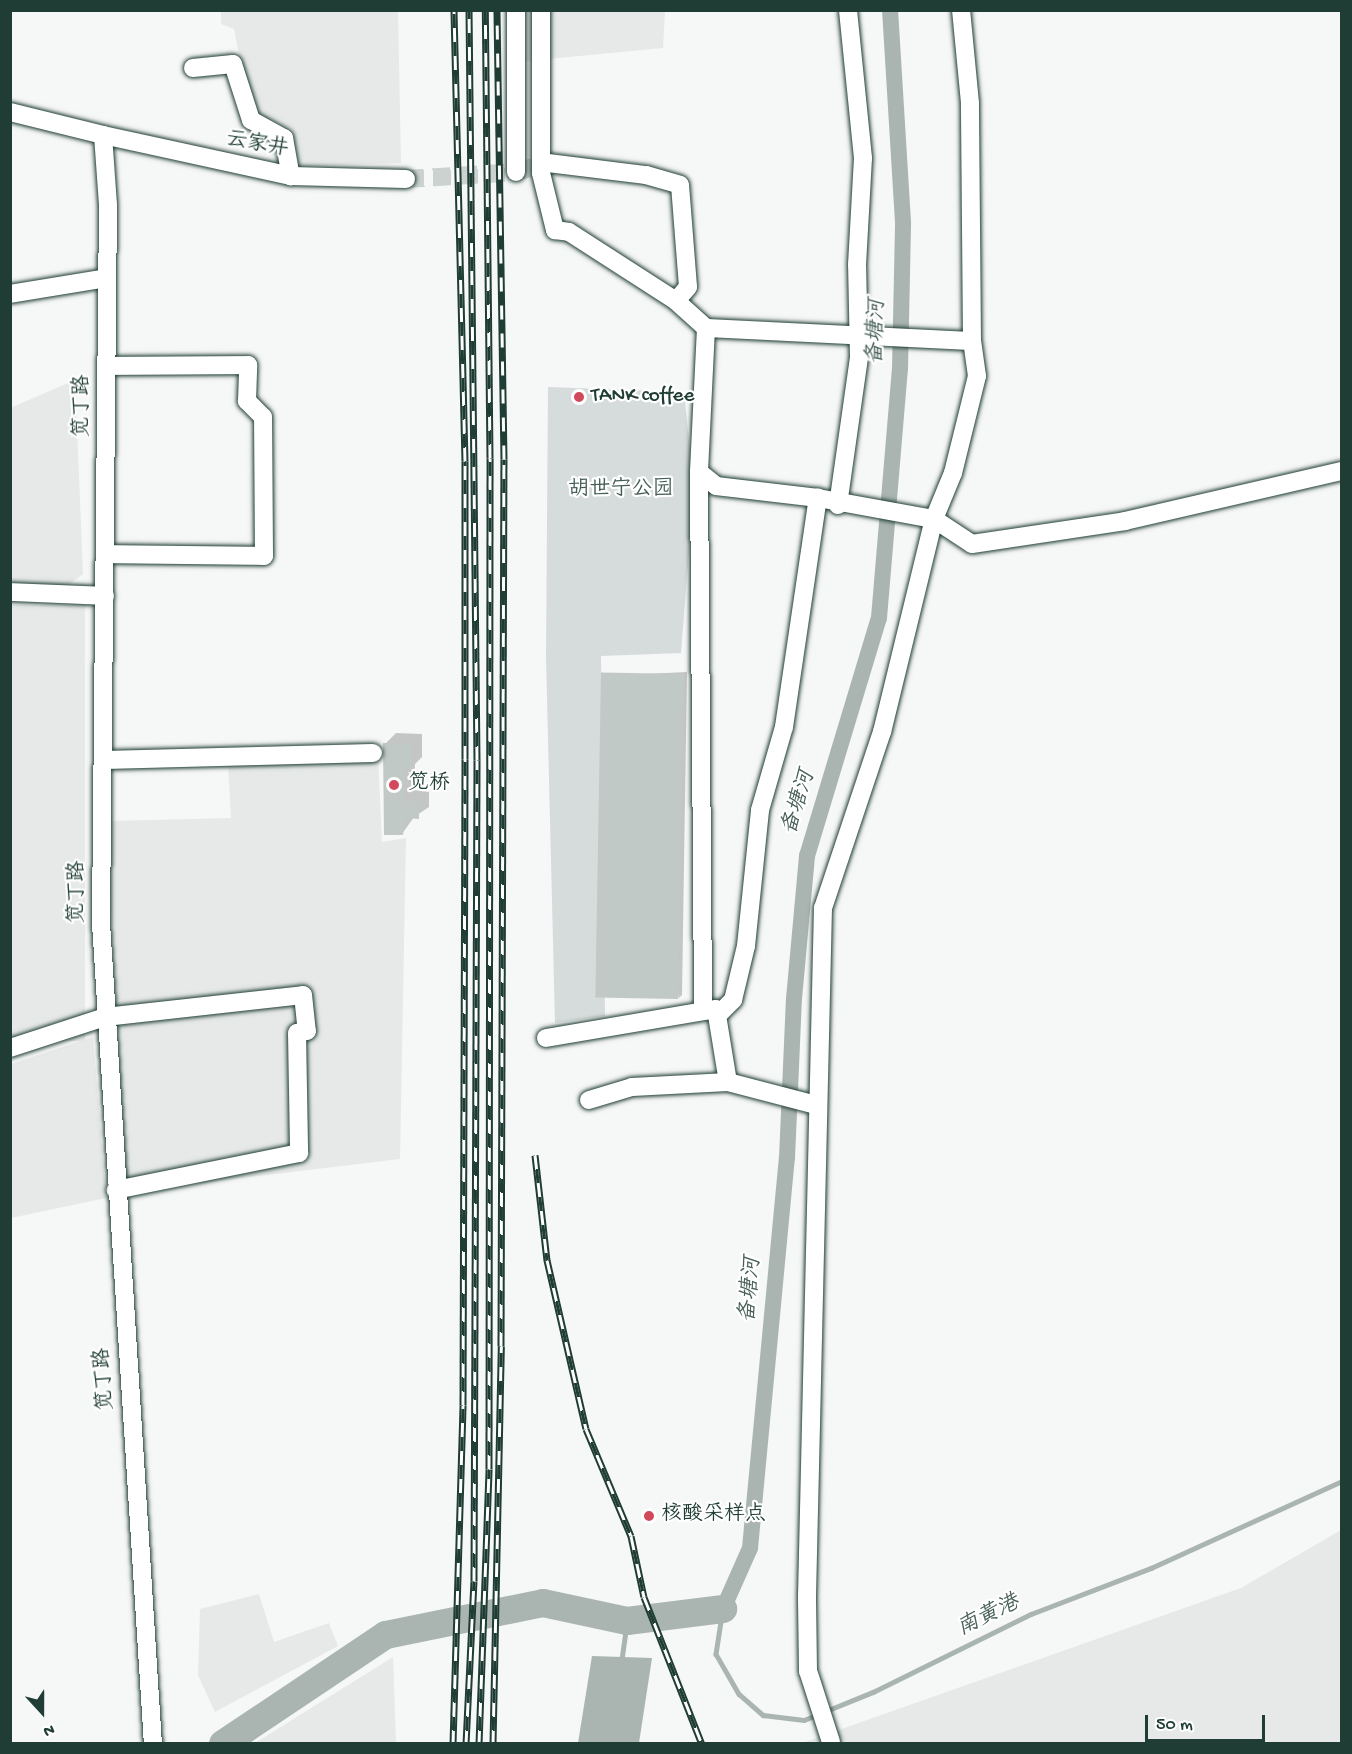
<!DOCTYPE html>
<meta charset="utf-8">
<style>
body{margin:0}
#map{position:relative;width:1352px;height:1754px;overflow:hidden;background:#f6f7f7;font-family:"Gochi Hand","LXGW WenKai TC",sans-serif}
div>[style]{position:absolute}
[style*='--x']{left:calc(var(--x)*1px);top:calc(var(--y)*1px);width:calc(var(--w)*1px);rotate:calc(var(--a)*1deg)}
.built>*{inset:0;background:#e6e9e8;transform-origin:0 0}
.green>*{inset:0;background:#d6dcdb}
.water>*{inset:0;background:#aab5b1}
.shadow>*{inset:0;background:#0003}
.stream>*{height:4.5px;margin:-2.25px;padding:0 2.25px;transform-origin:2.25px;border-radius:2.25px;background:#aab5b1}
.canal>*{height:16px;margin:-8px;padding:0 8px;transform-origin:8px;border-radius:8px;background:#aab5b1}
.river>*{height:28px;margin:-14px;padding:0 14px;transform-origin:14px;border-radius:14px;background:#aab5b1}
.building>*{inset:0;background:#c0c9c6;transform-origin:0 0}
.minor-tunnel>*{height:18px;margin-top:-9px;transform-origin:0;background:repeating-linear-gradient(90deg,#cbd2d0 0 18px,transparent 0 27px)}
.roads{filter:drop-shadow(0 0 2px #1f3d34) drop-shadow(0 0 2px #1f3d34)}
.minor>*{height:18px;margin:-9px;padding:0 9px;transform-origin:9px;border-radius:9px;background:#fff}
.rail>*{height:7px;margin-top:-3.5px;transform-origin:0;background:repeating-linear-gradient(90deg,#fff 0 14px,#1f3d34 0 28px);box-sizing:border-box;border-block:2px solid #1f3d34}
.dots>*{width:16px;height:16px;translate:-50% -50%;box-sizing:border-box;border:3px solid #fff;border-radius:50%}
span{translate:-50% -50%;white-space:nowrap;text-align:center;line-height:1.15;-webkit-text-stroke:4.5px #fff;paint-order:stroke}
.street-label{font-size:21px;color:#1f3d34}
.poi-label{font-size:21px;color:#1f3d34}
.left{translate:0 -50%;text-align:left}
.park-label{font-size:21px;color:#445d55}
.water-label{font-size:22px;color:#49615a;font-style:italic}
.frame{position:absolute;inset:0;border:12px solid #1f3d34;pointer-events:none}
.north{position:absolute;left:12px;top:1682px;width:60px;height:60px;-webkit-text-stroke:4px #fff;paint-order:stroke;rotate:159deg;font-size:16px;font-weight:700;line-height:24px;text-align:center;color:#1f3d34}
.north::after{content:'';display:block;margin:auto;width:21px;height:27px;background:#1f3d34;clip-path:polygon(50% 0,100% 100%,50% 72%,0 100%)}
.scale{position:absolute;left:1145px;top:1715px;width:120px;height:27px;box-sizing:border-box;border:3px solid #1f3d34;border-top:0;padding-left:8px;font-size:18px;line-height:21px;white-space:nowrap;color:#1f3d34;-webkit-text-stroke:4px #fff;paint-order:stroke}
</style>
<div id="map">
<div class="built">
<i style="clip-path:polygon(221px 11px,398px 11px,401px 163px,299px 166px,292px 129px,250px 110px,234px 29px,221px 24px)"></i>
<i style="clip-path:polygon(516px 11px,665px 11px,663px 48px,517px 62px)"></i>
<i style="clip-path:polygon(75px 380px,83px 574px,61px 590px,11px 582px,10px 408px)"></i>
<i style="left:10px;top:605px;width:75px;height:436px"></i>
<i style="clip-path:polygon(378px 756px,382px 842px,406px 838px,400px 1159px,125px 1192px,110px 886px,111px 821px,231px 818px,228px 763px)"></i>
<i style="clip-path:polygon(93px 1037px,106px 1198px,11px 1218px,11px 1064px)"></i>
<i style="clip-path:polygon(1341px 1530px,1341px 1743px,799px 1744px,1241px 1588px)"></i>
<i style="clip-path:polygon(259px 1594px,274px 1642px,329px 1623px,338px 1646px,215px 1712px,198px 1675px,200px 1609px)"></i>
<i style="clip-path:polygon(393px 1657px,396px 1743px,255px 1743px)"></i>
</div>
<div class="green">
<i style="clip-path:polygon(548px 387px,684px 392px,694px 488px,681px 653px,601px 656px,605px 1016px,555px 1023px,546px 657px)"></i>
</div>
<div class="water">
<i style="clip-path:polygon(592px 1656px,652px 1658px,639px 1743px,578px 1743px)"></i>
</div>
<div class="shadow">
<i style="clip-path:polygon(687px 672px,682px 995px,679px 998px,603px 676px)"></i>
<i style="clip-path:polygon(396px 733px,422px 734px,422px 757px,415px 764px,414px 790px,429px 792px,429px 807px,414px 817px,402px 834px,385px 744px)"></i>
</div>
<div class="stream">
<i style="--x:723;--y:1609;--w:46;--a:98.8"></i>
<i style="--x:716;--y:1654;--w:46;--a:60.1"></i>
<i style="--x:739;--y:1694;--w:32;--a:41"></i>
<i style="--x:763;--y:1715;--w:41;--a:7"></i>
<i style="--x:804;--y:1720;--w:16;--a:-22"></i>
<i style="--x:621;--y:1663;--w:42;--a:-81.9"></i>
<i style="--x:826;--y:1711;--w:51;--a:-22"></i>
<i style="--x:873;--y:1692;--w:176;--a:-26.3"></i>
<i style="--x:1031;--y:1614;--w:129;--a:-21"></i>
<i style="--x:1151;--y:1568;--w:210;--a:-24.5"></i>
</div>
<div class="canal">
<i style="--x:723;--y:1609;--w:67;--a:-66.1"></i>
<i style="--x:750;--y:1548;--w:392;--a:-84.6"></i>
<i style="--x:787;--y:1158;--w:159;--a:-87.5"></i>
<i style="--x:794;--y:999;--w:144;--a:-84.8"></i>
<i style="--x:807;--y:856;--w:249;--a:-73.2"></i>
<i style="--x:879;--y:618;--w:250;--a:-85.2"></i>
<i style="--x:900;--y:369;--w:147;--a:-88.8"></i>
<i style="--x:903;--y:222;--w:212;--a:-93.5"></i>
</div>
<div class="river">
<i style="--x:223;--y:1744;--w:196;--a:-33.8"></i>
<i style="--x:386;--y:1635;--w:160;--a:-11.5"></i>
<i style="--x:543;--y:1603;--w:86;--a:12.1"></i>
<i style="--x:627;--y:1621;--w:97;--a:-7.1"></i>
</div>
<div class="building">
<i style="left:684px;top:674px;width:325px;height:83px;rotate:91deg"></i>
<i style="clip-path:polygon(383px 743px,412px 744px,412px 769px,405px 769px,404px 800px,419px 802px,419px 819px,405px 818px,403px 835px,384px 835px)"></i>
</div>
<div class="minor-tunnel">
<i style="--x:406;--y:179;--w:110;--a:-3.6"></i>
<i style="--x:516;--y:172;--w:33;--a:-16"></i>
</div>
<div class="roads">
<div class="minor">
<i style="--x:516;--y:10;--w:162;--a:90"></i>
<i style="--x:541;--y:10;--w:163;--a:90"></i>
<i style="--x:541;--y:173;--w:59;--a:76.2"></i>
<i style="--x:555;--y:230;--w:14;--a:8"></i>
<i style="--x:569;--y:232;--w:127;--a:32.8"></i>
<i style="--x:676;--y:301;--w:40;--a:42"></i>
<i style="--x:706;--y:328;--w:266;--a:2.8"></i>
<i style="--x:193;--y:68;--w:40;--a:-5.7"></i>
<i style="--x:233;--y:64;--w:59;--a:72.2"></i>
<i style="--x:251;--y:120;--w:38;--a:29"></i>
<i style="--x:284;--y:138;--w:39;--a:80"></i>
<i style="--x:10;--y:112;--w:96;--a:13.9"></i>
<i style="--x:103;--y:135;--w:69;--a:85.9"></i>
<i style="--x:108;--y:204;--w:719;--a:90.56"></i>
<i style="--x:101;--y:923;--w:823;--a:86.38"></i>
<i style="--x:103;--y:135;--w:192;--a:12.3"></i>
<i style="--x:291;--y:176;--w:115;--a:1.5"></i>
<i style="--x:548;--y:163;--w:99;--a:7"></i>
<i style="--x:646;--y:175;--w:35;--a:16"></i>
<i style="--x:680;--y:185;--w:102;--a:85.5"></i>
<i style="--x:688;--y:287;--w:18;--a:131"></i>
<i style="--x:10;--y:294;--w:98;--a:-9.4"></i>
<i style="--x:706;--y:328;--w:144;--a:92.8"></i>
<i style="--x:699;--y:472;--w:22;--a:39"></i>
<i style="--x:716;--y:486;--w:103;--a:6.7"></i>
<i style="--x:818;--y:498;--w:118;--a:10.3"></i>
<i style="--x:934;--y:519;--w:45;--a:33.3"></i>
<i style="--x:972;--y:544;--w:155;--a:-8.5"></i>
<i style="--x:1125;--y:521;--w:223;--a:-13"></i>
<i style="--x:699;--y:472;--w:539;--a:89.57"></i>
<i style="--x:838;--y:505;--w:149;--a:-81.9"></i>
<i style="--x:859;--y:357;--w:92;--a:-91.2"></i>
<i style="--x:857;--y:265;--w:107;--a:-86.8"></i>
<i style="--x:863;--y:158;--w:149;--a:-95.8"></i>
<i style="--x:105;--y:554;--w:159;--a:0.7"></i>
<i style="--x:264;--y:556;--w:139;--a:-90.4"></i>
<i style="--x:263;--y:417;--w:23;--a:-135"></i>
<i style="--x:247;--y:401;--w:36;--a:-88"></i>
<i style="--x:248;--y:365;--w:142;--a:179.6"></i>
<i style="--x:10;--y:592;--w:95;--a:2.4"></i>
<i style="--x:104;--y:760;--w:269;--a:-1.5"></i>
<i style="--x:717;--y:1016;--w:23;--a:-45"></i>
<i style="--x:733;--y:1000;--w:56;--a:-76.5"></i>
<i style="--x:746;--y:946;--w:137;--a:-84.1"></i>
<i style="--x:760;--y:810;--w:86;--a:-73.9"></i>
<i style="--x:784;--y:727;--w:232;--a:-81.6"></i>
<i style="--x:546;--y:1038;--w:172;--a:-9.7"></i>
<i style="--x:716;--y:1009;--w:74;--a:80.7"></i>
<i style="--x:10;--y:1048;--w:100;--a:-18.1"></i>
<i style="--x:105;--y:1017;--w:199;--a:-6.3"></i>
<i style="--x:303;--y:995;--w:36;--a:84"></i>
<i style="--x:307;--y:1031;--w:10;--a:169"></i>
<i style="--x:297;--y:1033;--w:120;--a:89"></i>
<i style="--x:299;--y:1153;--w:187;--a:168.6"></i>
<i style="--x:589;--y:1100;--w:45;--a:-16.8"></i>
<i style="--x:632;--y:1087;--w:96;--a:-3"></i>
<i style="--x:728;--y:1082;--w:91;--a:14.6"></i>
<i style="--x:831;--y:1742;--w:75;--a:-107.9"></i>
<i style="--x:808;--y:1671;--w:75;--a:-90.8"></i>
<i style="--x:807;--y:1596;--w:688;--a:-88.67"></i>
<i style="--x:823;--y:908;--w:186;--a:-71.5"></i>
<i style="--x:882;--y:732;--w:219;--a:-76.3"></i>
<i style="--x:934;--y:519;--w:50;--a:-67.6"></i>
<i style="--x:953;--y:473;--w:100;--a:-76.1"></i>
<i style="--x:977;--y:376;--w:35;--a:-98"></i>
<i style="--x:972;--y:341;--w:238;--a:-90.5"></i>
<i style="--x:970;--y:103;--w:93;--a:-95.5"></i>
</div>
</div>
<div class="rail">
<i style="--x:535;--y:1155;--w:106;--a:83.5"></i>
<i style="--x:547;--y:1260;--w:173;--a:77"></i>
<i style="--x:586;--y:1429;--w:116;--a:67.2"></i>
<i style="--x:631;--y:1536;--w:62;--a:78"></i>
<i style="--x:644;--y:1597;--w:158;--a:68.5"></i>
<i style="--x:453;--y:1744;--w:339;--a:-88.3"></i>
<i style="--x:463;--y:1405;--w:646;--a:-89.82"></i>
<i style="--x:465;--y:759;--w:298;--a:-90"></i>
<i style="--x:465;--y:461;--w:451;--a:-91.4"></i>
<i style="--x:466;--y:1744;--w:163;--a:-87.2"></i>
<i style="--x:474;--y:1581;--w:821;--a:-89.79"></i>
<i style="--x:477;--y:760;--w:750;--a:-90.61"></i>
<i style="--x:479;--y:1744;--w:275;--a:-87.9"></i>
<i style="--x:489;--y:1469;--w:1011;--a:-89.94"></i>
<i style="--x:490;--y:458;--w:448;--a:-90.6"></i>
<i style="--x:493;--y:1744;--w:398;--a:-88.8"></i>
<i style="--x:501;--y:1346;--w:887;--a:-89.81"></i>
<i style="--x:504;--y:459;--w:449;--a:-90.9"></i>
</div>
<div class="dots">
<i style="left:579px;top:397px;background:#d1495b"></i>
<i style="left:394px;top:785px;background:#d1495b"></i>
<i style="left:649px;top:1516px;background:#d1495b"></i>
</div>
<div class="street-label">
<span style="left:257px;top:146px;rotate:10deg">云家井</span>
<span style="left:84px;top:406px;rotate:-90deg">笕丁路</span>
<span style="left:79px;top:892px;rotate:-90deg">笕丁路</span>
<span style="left:106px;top:1379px;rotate:-94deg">笕丁路</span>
</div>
<div class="poi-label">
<span class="left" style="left:591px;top:397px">TANK coffee</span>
<span class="left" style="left:408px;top:785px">笕桥</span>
<span class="left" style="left:661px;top:1516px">核酸采样点</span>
</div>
<div class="park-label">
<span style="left:621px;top:491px">胡世宁公园</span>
</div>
<div class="water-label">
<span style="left:878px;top:332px;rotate:-88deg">备塘河</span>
<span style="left:800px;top:803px;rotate:-73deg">备塘河</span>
<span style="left:752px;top:1290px;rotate:-85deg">备塘河</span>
<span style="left:989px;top:1617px;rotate:-26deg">南黄港</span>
</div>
<div class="frame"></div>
<div class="north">N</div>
<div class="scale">50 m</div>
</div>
